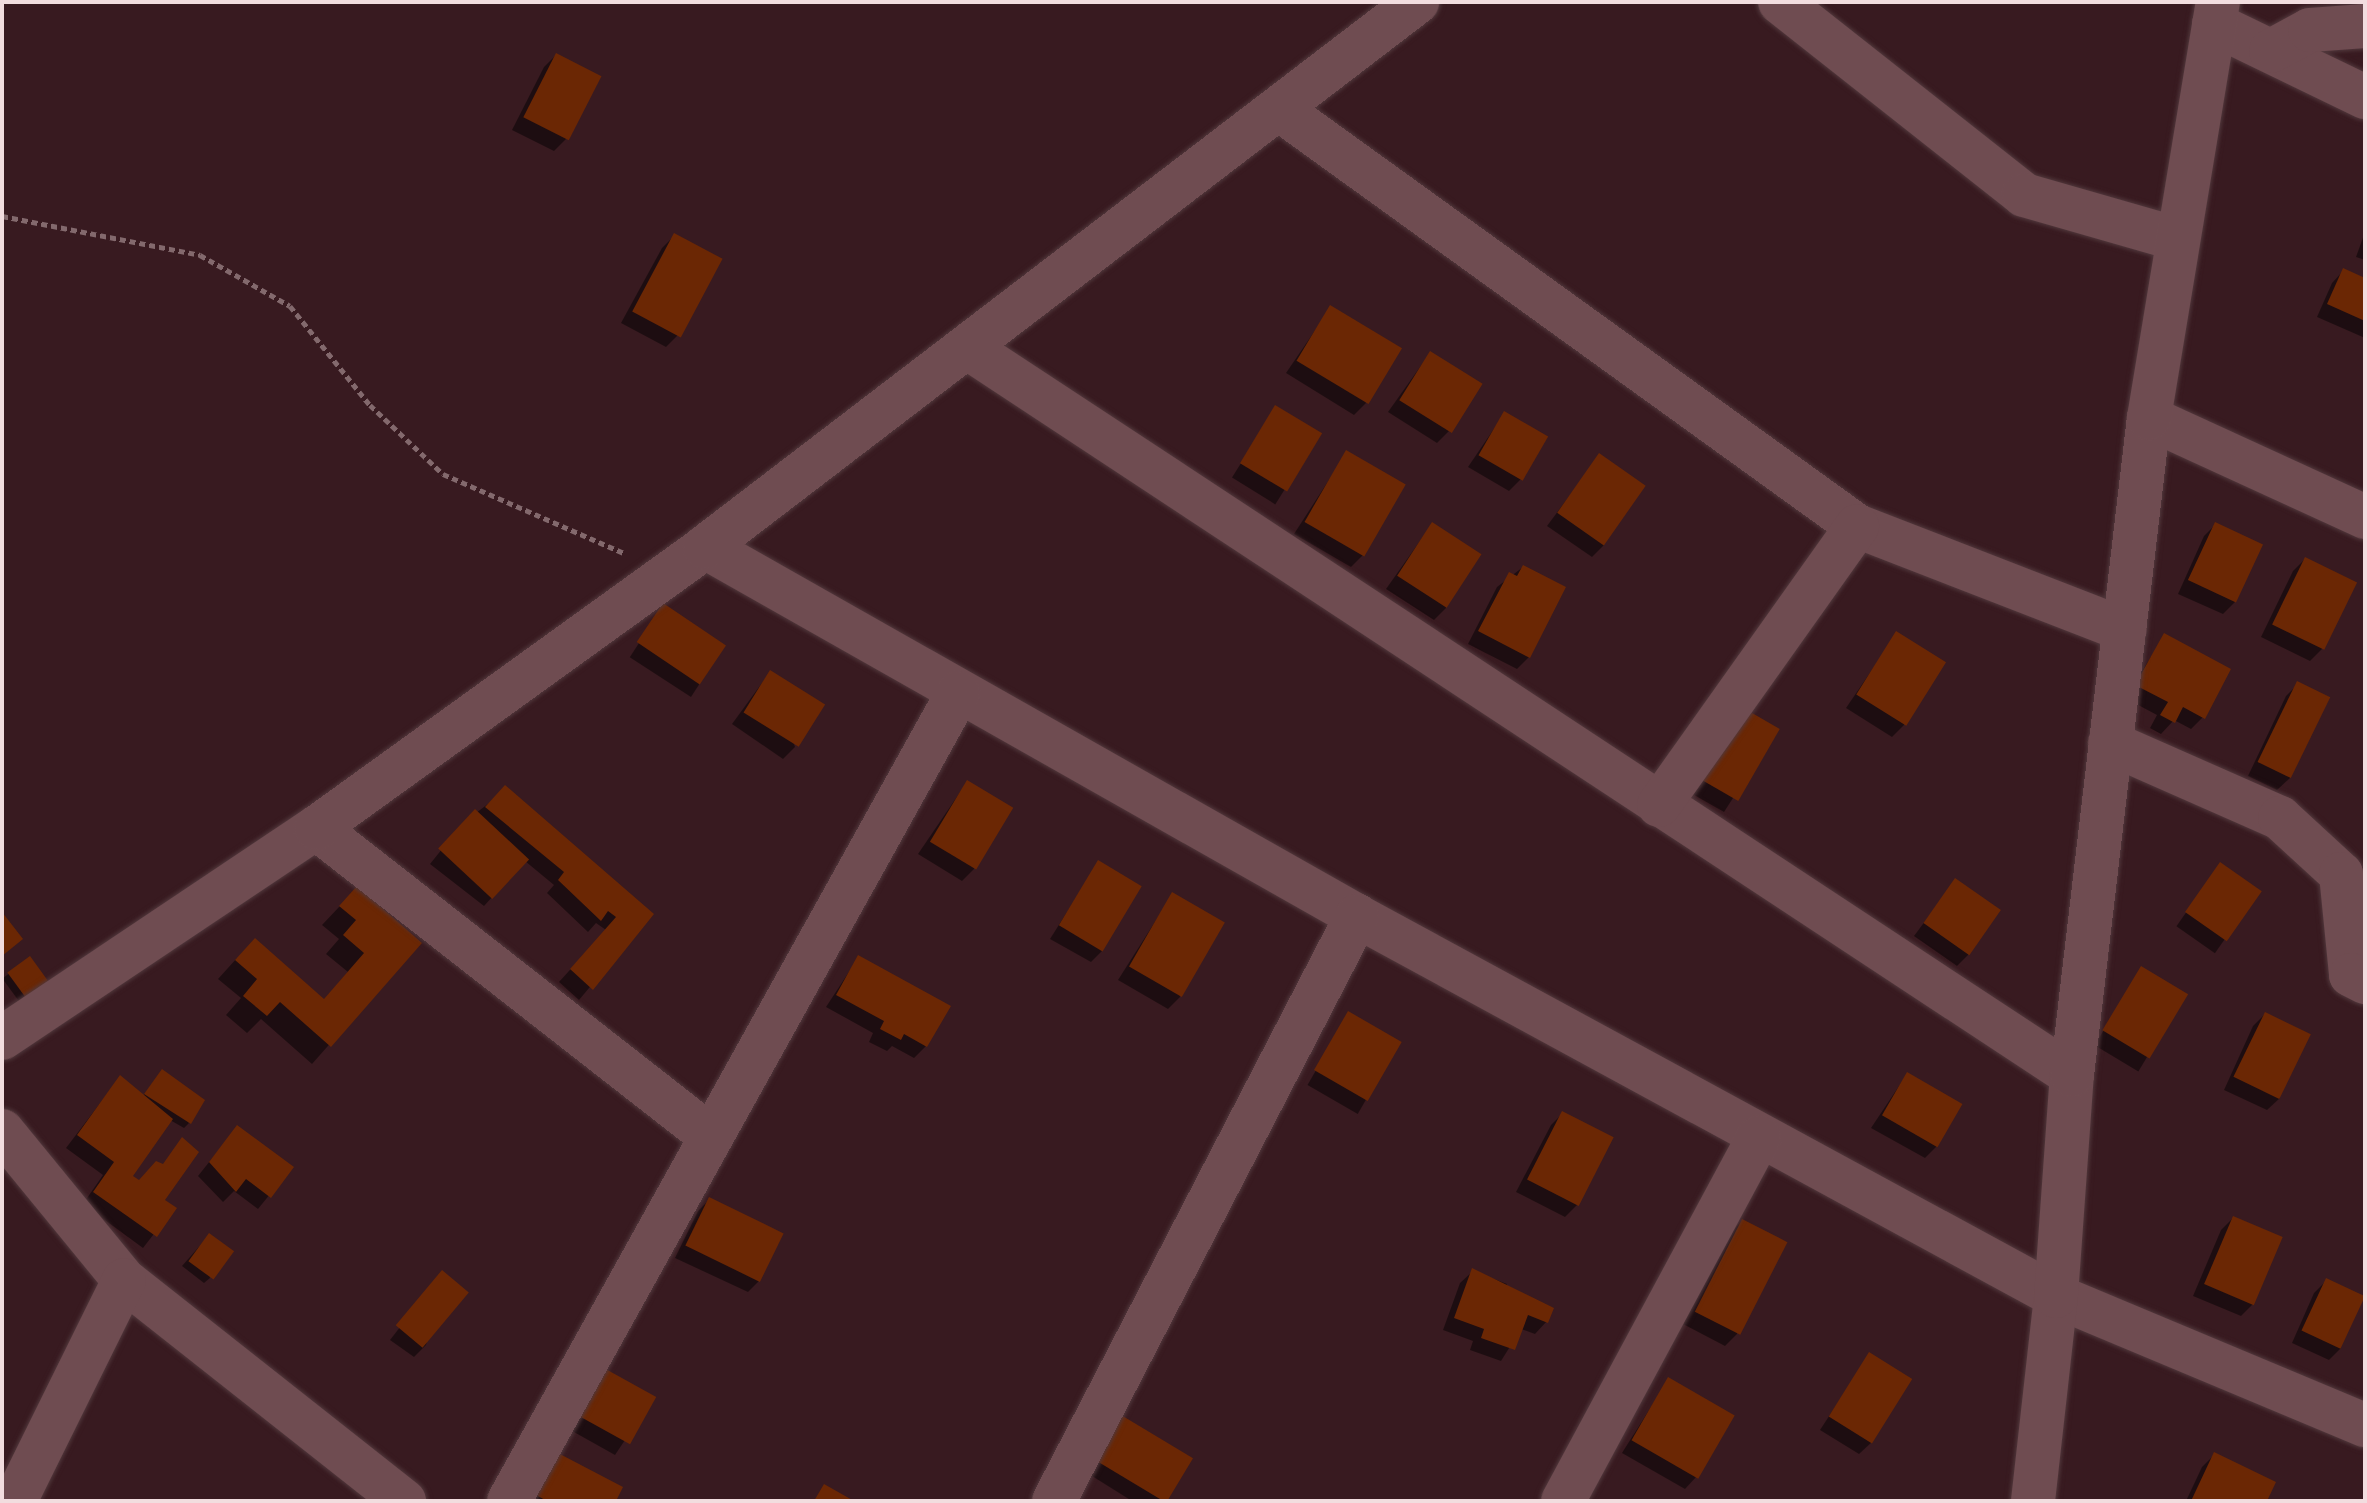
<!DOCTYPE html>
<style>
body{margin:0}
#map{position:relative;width:2367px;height:1503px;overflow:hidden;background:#381a20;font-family:Spectral,serif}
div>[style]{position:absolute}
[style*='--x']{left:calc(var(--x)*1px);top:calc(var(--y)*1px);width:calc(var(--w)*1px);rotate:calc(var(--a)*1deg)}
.shadow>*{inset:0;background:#0007;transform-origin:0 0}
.building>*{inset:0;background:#6b2704;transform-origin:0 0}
.path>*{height:5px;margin-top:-2.5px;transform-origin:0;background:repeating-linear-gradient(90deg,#83696d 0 6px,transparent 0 10px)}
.roads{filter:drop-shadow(0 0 2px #51383c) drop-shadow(0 0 2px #51383c)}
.minor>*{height:44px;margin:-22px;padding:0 22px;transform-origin:22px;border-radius:22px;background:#6f4c51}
span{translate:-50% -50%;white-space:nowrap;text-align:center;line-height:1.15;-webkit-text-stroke:6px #2d1116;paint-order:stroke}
.frame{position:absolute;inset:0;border:4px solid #f2dddf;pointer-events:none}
</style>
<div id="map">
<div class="shadow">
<i style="clip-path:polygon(556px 55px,566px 139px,554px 151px,512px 130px,544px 67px)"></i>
<i style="clip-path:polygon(2365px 232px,2365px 260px,2356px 257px)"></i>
<i style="clip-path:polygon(674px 236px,678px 335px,666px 347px,621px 323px,662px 248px)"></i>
<i style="clip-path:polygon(2344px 270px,2365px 280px,2365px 338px,2317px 317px,2332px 283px)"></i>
<i style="clip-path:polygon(1331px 307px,1366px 403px,1354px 415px,1286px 373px)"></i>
<i style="clip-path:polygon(1430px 353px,1449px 431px,1437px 443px,1388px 412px)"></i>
<i style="left:1276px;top:407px;width:51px;height:83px;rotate:32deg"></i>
<i style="clip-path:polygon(1504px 414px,1521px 479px,1509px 491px,1468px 467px)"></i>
<i style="clip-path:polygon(1347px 452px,1363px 555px,1351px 567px,1294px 534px)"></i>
<i style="clip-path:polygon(1599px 456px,1604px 545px,1592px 557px,1547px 526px)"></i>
<i style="clip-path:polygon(1432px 524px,1446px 608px,1434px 620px,1386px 589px)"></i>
<i style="clip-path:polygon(2216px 524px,2235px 602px,2223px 614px,2178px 594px,2204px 536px)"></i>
<i style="clip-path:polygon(2305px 559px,2322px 649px,2310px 661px,2261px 637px,2293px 571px)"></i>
<i style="clip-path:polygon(1523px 567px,1529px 657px,1517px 669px,1468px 644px,1497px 587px)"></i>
<i style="left:663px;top:606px;width:73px;height:61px;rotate:33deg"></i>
<i style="clip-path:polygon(1897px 633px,1904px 725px,1892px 737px,1846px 708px)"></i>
<i style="clip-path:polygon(2165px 635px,2203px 717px,2191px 729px,2174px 720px,2161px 734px,2150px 728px,2157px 715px,2125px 698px)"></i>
<i style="clip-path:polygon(770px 672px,795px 747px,783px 759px,732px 724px)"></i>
<i style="clip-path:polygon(2298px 684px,2290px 778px,2277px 790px,2248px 776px,2286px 696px)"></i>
<i style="clip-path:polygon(1777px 730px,1724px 812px,1680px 787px)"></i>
<i style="clip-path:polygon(967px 782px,974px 869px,962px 881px,918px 854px)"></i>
<i style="clip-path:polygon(493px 800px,651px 914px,579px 1000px,559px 982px,606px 930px,596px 923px,588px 932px,547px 893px,554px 885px,525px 861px,484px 906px,430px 864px,463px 823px)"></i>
<i style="clip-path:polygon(1098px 863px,1103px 950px,1091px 962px,1050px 939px)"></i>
<i style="left:2220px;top:864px;width:47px;height:76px;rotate:35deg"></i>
<i style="clip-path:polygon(1955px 881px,1969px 954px,1957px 966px,1914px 936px)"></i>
<i style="clip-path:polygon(357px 888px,419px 943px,312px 1064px,261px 1019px,247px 1033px,226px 1015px,241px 998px,218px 979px,237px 958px,323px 1001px,348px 972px,326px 954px,339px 939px,322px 925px)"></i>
<i style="clip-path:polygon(1172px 895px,1180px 997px,1168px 1009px,1118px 980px)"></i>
<i style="clip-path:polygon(858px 958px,926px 1046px,914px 1058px,892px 1046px,887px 1051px,869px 1042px,873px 1033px,826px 1007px)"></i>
<i style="left:29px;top:959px;width:29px;height:33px;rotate:54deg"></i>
<i style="left:2141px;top:968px;width:51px;height:90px;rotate:31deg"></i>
<i style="left:1349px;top:1013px;width:58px;height:83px;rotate:30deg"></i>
<i style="clip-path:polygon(2265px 1014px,2280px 1098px,2267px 1110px,2224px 1090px,2253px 1026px)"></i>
<i style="clip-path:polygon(1907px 1074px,1937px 1146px,1925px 1158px,1871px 1128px)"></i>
<i style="clip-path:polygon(120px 1077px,143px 1096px,157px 1077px,189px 1123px,184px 1128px,170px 1120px,131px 1176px,174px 1208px,143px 1248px,83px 1204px,103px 1175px,66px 1148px)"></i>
<i style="clip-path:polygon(1563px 1113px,1577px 1205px,1565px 1217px,1516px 1192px,1551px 1125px)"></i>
<i style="clip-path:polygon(237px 1127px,292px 1167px,258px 1209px,234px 1191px,223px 1202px,198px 1176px)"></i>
<i style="clip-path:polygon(710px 1199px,760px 1280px,748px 1292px,675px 1258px,698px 1211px)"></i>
<i style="clip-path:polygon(2233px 1218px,2253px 1304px,2241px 1316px,2193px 1296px,2221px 1230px)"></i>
<i style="clip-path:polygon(1742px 1221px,1737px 1334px,1725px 1346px,1683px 1324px,1730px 1233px)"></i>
<i style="clip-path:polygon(204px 1241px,210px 1278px,204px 1283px,182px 1266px)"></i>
<i style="clip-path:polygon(1473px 1271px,1507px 1284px,1504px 1290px,1547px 1321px,1535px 1334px,1521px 1329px,1501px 1361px,1470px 1350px,1473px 1341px,1443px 1330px,1460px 1283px)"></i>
<i style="clip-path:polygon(442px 1273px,426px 1345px,414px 1357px,390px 1340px)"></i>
<i style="clip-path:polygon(2327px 1280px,2341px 1348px,2329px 1360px,2292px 1343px,2314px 1293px)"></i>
<i style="clip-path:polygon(1869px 1355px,1872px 1442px,1859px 1454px,1820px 1430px)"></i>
<i style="clip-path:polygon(1668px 1380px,1697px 1476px,1685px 1489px,1622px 1453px)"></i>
<i style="clip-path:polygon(590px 1381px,653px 1398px,615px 1455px,565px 1427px)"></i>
<i style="clip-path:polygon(1110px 1430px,1190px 1460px,1164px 1501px,1132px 1501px,1084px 1471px)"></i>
<i style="clip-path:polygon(2214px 1455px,2265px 1501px,2186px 1501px,2202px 1467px)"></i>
<i style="clip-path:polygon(544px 1466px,614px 1501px,526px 1501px)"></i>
</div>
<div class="building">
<i style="left:556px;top:53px;width:51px;height:72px;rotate:27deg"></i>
<i style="left:674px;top:233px;width:55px;height:89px;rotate:28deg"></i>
<i style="clip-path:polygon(2343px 268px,2365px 278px,2365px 321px,2327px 304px)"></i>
<i style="left:1330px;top:305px;width:84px;height:65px;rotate:31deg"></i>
<i style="left:1430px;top:351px;width:62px;height:58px;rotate:32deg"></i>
<i style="left:1275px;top:405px;width:55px;height:68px;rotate:31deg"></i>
<i style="left:1504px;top:411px;width:51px;height:51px;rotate:30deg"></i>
<i style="left:1346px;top:450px;width:69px;height:83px;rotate:30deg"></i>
<i style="left:1599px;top:453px;width:57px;height:73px;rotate:35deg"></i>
<i style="left:1432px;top:522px;width:59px;height:64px;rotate:33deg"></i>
<i style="left:2215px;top:522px;width:53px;height:64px;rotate:25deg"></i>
<i style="left:2305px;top:557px;width:58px;height:75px;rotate:26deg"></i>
<i style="clip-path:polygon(1523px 565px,1566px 587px,1530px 658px,1478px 631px,1509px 572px,1517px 576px)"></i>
<i style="left:663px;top:603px;width:76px;height:47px;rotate:34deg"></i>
<i style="left:1896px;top:631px;width:59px;height:75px;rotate:32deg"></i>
<i style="clip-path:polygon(2164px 633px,2231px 669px,2205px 719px,2183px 707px,2175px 723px,2160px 715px,2168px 702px,2135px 685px)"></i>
<i style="left:770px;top:670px;width:65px;height:50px;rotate:32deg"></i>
<i style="left:2297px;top:681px;width:37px;height:90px;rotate:26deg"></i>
<i style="left:1733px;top:702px;width:54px;height:83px;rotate:30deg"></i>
<i style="left:967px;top:780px;width:54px;height:72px;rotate:31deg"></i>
<i style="clip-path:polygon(505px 785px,654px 914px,593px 990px,570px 969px,616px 917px,608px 911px,601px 921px,558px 880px,564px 872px,485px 807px)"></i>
<i style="left:475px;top:809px;width:74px;height:54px;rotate:43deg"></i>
<i style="left:1098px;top:860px;width:51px;height:76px;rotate:31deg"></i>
<i style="left:2220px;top:862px;width:51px;height:61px;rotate:35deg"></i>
<i style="left:1955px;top:878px;width:56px;height:55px;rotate:35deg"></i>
<i style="clip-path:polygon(357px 886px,422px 943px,331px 1047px,280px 1002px,267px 1016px,243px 996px,257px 979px,235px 960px,255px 938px,324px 999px,364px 953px,343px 935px,356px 920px,339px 906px)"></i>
<i style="left:1172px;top:892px;width:61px;height:86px;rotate:30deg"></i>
<i style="clip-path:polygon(2px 912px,23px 939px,2px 956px)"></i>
<i style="clip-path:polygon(858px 955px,951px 1006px,927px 1047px,904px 1034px,901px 1040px,880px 1029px,884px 1021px,836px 995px)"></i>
<i style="left:30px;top:956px;width:32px;height:28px;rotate:54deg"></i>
<i style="left:2141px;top:966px;width:55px;height:75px;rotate:31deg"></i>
<i style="left:1348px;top:1011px;width:62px;height:68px;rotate:30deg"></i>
<i style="left:2265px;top:1012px;width:51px;height:72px;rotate:26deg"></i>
<i style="clip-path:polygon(162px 1069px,205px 1100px,191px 1124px,144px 1094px)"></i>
<i style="left:1907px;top:1072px;width:64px;height:50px;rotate:30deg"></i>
<i style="clip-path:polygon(120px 1075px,173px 1119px,133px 1176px,139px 1180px,156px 1161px,163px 1164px,182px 1137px,199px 1152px,165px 1200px,177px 1208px,157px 1237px,93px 1192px,114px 1162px,77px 1135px)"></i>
<i style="left:1562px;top:1111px;width:58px;height:77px;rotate:27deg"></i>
<i style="clip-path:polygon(237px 1125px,294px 1167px,271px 1198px,246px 1179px,236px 1192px,209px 1162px)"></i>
<i style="left:709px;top:1197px;width:83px;height:54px;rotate:26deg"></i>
<i style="left:2233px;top:1216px;width:54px;height:74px;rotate:23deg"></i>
<i style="left:1742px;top:1219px;width:51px;height:104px;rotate:27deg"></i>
<i style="left:209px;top:1233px;width:31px;height:35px;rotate:36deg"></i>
<i style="clip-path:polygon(1472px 1268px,1554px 1308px,1548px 1323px,1528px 1315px,1515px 1350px,1481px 1338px,1484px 1329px,1454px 1318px)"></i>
<i style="left:442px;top:1270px;width:35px;height:72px;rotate:40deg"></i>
<i style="left:2326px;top:1278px;width:43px;height:58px;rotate:25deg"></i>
<i style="left:1869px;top:1352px;width:51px;height:76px;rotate:32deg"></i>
<i style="left:602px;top:1367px;width:62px;height:54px;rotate:29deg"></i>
<i style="left:1668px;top:1377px;width:77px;height:73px;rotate:30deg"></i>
<i style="left:1121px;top:1415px;width:84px;height:52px;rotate:31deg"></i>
<i style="clip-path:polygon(556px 1452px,623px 1487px,616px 1501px,547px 1501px,534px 1494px)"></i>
<i style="clip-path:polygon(2214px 1452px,2276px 1482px,2267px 1501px,2191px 1501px)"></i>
<i style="clip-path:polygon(824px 1484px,854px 1501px,814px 1501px)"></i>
</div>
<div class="path">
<i style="--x:2;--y:216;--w:202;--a:11.1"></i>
<i style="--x:200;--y:255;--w:103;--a:29.5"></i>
<i style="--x:290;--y:306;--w:127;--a:51.1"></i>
<i style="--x:370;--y:405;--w:100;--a:43.4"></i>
<i style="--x:443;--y:474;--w:197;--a:23.6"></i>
</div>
<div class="roads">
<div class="minor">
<i style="--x:1780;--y:2;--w:311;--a:38.3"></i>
<i style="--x:2024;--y:195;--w:159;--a:16"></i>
<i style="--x:2214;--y:24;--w:168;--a:25.8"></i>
<i style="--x:2271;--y:51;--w:44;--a:-28.3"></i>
<i style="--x:2310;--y:30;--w:55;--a:-4.2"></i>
<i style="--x:1279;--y:109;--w:713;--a:35.81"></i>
<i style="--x:1857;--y:526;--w:287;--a:21.2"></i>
<i style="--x:968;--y:348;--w:1322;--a:33.37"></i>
<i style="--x:2149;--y:418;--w:238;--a:24.6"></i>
<i style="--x:705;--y:547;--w:749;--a:29.51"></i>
<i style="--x:1357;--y:916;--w:796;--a:28.53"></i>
<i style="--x:2056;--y:1296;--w:335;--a:22.7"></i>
<i style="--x:2110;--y:743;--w:186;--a:23.8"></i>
<i style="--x:2280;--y:818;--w:83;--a:42.6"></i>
<i style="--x:2341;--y:874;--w:101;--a:84.3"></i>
<i style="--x:2351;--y:975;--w:16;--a:27"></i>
<i style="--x:1659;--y:805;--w:342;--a:-54.6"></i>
<i style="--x:316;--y:828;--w:499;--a:38"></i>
<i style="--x:2;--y:1038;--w:378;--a:-33.8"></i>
<i style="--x:316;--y:828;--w:480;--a:-35.8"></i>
<i style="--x:705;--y:547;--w:897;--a:-37.43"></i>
<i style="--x:2;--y:1131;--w:193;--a:50.7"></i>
<i style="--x:124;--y:1280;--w:357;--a:38.3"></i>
<i style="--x:15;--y:1501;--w:246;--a:-63.7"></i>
<i style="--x:509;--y:1501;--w:924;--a:-60.94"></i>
<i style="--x:1054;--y:1501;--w:659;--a:-62.62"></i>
<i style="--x:1563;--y:1501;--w:413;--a:-61.7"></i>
<i style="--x:2033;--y:1501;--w:206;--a:-83.6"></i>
<i style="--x:2056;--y:1296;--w:222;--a:-85.9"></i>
<i style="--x:2072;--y:1075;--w:661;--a:-83.32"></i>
<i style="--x:2149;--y:418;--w:422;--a:-80.6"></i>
</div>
</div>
<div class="frame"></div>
</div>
